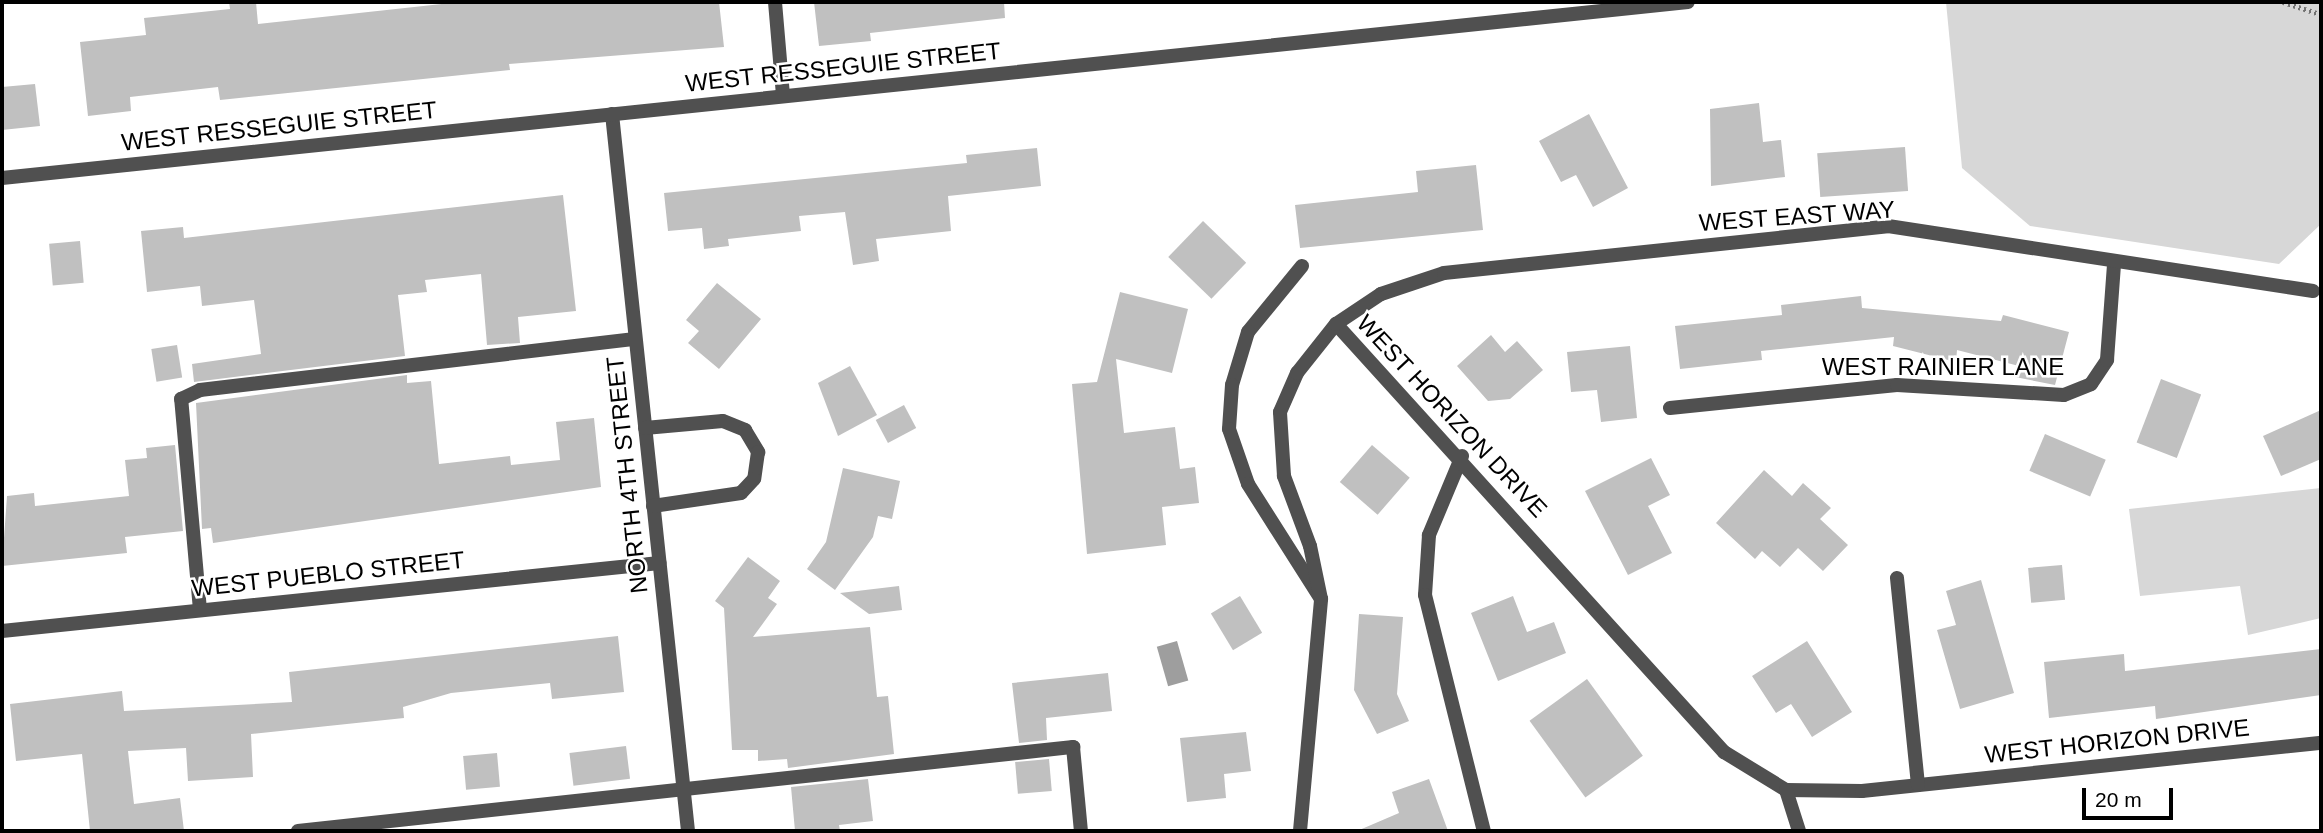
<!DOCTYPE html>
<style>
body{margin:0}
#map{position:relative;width:2323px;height:833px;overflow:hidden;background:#fff;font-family:Helvetica,sans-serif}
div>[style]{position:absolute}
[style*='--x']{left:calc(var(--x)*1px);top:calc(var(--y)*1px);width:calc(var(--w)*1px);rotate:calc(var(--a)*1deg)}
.green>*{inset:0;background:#d7d7d7}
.water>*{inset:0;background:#9e9e9e;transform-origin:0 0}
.building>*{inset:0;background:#c0c0c0;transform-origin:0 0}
.path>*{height:4.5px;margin-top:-2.25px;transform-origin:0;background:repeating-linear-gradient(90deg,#727272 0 2px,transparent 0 5.5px)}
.lane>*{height:14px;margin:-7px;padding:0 7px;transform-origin:7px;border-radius:7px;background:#505050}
.street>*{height:14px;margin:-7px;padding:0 7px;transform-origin:7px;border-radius:7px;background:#505050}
span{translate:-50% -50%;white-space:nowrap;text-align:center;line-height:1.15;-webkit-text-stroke:5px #fff;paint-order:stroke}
.street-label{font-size:24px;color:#000}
.frame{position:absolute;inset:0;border:4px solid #000;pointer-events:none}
.scale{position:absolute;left:2082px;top:788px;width:91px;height:32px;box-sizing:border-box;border:4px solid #000;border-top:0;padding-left:9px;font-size:21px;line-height:24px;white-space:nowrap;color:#000;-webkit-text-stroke:5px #fff;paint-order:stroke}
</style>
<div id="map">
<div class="green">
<i style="clip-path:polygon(1946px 2px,2321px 2px,2321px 224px,2279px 264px,2030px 226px,1962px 168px)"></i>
<i style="clip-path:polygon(2321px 488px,2321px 618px,2248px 635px,2240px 586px,2140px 596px,2129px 509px)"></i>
</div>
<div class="water">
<i style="left:1177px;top:641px;width:41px;height:21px;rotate:74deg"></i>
</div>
<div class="building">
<i style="clip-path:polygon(229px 2px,256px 2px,258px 24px,460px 2px,719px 2px,724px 47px,509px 64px,510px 70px,220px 100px,218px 87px,130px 97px,131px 111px,88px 116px,80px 42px,146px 35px,144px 18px,230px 9px)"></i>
<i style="clip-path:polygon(814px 2px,1004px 2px,1005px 18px,870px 33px,871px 41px,819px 46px)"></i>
<i style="clip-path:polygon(35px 84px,40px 126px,2px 130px,2px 87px)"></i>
<i style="clip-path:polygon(1759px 103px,1763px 142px,1781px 140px,1785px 177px,1711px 186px,1710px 109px)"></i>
<i style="clip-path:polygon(1589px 114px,1628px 188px,1593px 207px,1576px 175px,1561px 182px,1539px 141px)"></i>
<i style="left:1905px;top:147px;width:44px;height:88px;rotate:86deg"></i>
<i style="clip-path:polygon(1037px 148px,1041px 186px,948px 196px,951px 231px,876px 239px,879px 261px,853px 265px,845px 212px,799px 216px,801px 231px,728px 239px,729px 246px,704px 249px,702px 228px,668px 231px,664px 193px,967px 163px,966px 155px)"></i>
<i style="clip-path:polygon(1476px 165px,1483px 230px,1300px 248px,1295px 205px,1418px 192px,1416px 171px)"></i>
<i style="clip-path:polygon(563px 195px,576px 311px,518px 317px,520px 343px,487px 345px,481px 274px,425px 280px,427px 292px,398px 295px,405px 356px,194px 382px,192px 364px,261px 354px,254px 300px,202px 306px,200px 286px,147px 292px,141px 231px,183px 227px,184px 238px)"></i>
<i style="left:1203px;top:221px;width:60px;height:50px;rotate:44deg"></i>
<i style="left:80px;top:241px;width:42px;height:31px;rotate:85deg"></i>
<i style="clip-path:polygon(717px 283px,761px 319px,719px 369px,688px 343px,699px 331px,686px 320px)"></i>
<i style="clip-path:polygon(1120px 292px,1188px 309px,1172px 373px,1116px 359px,1124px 433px,1175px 427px,1180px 469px,1195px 467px,1199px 503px,1162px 507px,1166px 545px,1087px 554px,1072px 384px,1097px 382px)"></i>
<i style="clip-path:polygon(1861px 296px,1862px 308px,2001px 321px,2003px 315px,2069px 332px,2055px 385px,2015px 377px,2019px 366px,1957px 350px,1956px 362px,1893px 346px,1894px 337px,1761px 351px,1762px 360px,1680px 369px,1675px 326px,1782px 315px,1781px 305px)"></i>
<i style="clip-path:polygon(1491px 335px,1505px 352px,1517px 341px,1543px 370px,1510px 399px,1488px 401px,1457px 366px)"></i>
<i style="left:177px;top:345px;width:33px;height:26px;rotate:81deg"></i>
<i style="clip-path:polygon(1630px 346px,1637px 418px,1601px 422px,1597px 390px,1571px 392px,1567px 352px)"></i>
<i style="clip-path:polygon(850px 366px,877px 415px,838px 436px,818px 383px)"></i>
<i style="clip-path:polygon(407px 375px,407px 383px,431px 381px,439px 464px,510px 456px,511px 465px,560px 460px,556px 422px,594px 418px,601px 487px,213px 543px,211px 528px,202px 529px,196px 403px)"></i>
<i style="left:2161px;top:379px;width:43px;height:68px;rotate:21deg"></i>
<i style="left:904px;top:405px;width:26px;height:32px;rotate:62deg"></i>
<i style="clip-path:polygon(2321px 410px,2321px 459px,2281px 476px,2263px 436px)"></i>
<i style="left:2045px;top:434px;width:66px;height:40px;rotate:23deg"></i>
<i style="clip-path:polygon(175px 445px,183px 531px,125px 537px,127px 553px,2px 566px,7px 496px,34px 493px,35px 506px,129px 496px,125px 460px,147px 458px,146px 448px)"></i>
<i style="left:1372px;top:445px;width:50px;height:49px;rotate:41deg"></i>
<i style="clip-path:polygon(1651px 458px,1670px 495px,1648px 506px,1672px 553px,1628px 575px,1585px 491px)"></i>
<i style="clip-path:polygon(843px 468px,900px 481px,892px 519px,878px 516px,873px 537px,835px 590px,807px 569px,826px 542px)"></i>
<i style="clip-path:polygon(1764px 470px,1792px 496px,1803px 483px,1831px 508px,1820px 519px,1848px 545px,1823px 571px,1798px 548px,1780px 567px,1762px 551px,1755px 559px,1716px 523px)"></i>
<i style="clip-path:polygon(748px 557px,780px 581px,768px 598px,777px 604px,753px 637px,870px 627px,877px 697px,888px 696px,894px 754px,788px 768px,787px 759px,758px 761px,758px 750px,732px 750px,724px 608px,715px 601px)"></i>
<i style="left:2062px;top:565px;width:35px;height:34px;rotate:85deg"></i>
<i style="clip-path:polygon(1981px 580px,2014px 693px,1960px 709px,1937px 630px,1956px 625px,1946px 591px)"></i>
<i style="clip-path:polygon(899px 586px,902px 610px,869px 614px,840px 593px)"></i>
<i style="left:1240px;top:596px;width:43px;height:34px;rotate:59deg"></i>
<i style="clip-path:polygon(1513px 596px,1527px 632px,1554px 622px,1566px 653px,1498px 681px,1471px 613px)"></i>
<i style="clip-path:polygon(1359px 614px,1403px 617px,1397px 694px,1409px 721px,1377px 734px,1354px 690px)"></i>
<i style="clip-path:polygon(618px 636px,624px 692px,552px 699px,550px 683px,451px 693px,403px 707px,404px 718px,251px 734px,253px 777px,188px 781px,186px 748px,128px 751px,134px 804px,180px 798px,184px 831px,90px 831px,82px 754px,16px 761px,10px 704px,122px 691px,124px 711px,292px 702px,289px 672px)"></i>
<i style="clip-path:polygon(1807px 641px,1852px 712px,1812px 737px,1791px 704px,1776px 713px,1752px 676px)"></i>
<i style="clip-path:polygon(2321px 649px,2321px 695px,2156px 719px,2155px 706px,2049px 718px,2044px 662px,2124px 654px,2125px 671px)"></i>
<i style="clip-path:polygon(1108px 673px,1112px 711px,1046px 718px,1047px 740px,1019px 743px,1012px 683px)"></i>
<i style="left:1587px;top:679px;width:95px;height:71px;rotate:54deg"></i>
<i style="clip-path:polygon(1246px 732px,1251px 771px,1224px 774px,1226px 798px,1187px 802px,1180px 738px)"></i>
<i style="left:626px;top:746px;width:33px;height:57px;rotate:83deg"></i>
<i style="left:497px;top:753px;width:34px;height:34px;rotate:85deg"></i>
<i style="left:1049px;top:759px;width:32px;height:34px;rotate:85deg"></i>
<i style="clip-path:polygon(868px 779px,873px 821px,839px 825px,840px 831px,795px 831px,791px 787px)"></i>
<i style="clip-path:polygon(1429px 779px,1448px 831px,1357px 831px,1399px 813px,1392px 792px)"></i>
</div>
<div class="path">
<i style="--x:2283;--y:2;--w:40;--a:18"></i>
</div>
<div class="lane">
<i style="--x:1302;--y:266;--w:85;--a:129.3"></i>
<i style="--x:1248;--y:332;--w:55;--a:106.8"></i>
<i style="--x:1232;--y:385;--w:44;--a:93.9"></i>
<i style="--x:1229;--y:429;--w:58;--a:70.9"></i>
<i style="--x:1248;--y:484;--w:136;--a:57.6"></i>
<i style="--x:1462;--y:456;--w:86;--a:112.7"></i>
<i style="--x:1429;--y:535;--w:60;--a:93.8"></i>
<i style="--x:1425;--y:595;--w:243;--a:76"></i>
<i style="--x:200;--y:610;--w:212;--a:-95.1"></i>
<i style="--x:181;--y:399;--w:21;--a:-25"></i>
<i style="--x:200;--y:390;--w:438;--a:-6.7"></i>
<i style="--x:298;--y:831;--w:780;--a:-6.19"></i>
</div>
<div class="street">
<i style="--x:775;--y:2;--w:94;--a:85.1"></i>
<i style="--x:612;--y:114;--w:721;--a:83.95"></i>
<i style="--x:2;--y:178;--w:1695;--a:-5.96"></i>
<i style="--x:1336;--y:324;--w:578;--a:47.81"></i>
<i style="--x:1724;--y:752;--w:73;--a:31.5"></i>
<i style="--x:1786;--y:790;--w:76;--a:0.8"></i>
<i style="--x:1862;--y:791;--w:462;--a:-6"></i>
<i style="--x:1670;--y:408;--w:228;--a:-5.8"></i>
<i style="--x:1897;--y:385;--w:167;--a:3.4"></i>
<i style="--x:2064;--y:395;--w:29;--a:-22"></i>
<i style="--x:2091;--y:384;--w:29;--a:-56"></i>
<i style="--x:2107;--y:360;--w:95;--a:-85.8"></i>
<i style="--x:645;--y:428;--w:78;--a:-5.1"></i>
<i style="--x:723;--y:421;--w:24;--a:22"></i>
<i style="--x:745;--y:430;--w:26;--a:59"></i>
<i style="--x:758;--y:452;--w:27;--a:98"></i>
<i style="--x:754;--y:479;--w:19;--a:133"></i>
<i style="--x:741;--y:493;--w:89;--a:171.6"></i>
<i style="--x:1897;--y:578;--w:208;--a:84.2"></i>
<i style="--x:2;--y:631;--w:661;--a:-5.91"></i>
<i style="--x:1073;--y:747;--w:84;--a:84.6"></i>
<i style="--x:1786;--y:790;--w:43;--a:72.4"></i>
<i style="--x:1300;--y:831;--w:233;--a:-84.8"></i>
<i style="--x:1321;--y:599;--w:54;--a:-101.7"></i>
<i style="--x:1310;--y:546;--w:75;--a:-110.4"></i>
<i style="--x:1284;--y:476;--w:64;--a:-93.6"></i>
<i style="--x:1280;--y:412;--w:43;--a:-66.4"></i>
<i style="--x:1297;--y:373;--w:63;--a:-51.5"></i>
<i style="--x:1336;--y:324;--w:54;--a:-33.7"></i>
<i style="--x:1381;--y:294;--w:66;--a:-18.4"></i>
<i style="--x:1444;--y:273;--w:446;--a:-6"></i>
<i style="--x:1888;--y:226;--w:430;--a:8.7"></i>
</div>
<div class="street-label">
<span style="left:843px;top:67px;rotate:-6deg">WEST RESSEGUIE STREET</span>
<span style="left:279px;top:126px;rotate:-6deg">WEST RESSEGUIE STREET</span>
<span style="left:1797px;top:216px;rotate:-4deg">WEST EAST WAY</span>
<span style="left:1943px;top:367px">WEST RAINIER LANE</span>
<span style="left:1452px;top:416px;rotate:47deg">WEST HORIZON DRIVE</span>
<span style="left:627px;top:475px;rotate:-96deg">NORTH 4TH STREET</span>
<span style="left:328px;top:574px;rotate:-6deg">WEST PUEBLO STREET</span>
<span style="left:2117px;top:741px;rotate:-6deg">WEST HORIZON DRIVE</span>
</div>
<div class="frame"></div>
<div class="scale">20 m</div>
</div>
